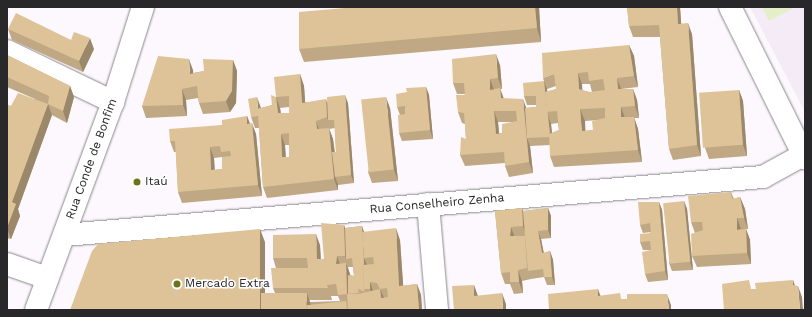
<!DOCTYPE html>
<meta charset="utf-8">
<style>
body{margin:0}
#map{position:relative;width:812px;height:317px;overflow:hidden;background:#fcf8fd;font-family:"Work Sans",sans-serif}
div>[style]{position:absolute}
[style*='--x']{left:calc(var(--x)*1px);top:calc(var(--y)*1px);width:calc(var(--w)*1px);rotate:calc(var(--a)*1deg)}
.built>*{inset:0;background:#f4ebf7}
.green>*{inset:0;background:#e4efc9}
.roads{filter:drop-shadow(0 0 1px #8b878c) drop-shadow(0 0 1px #8b878c)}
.minor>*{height:22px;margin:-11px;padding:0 11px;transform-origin:11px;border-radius:11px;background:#fff}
.major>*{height:22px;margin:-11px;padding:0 11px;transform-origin:11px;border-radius:11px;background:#fff}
.wall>*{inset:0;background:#bfa883}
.shaded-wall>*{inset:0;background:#9b886a}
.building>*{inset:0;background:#dec398;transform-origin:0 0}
.dots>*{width:11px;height:11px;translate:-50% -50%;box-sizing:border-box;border:2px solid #fff;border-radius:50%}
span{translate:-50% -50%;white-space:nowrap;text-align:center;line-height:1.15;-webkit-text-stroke:3px #fff;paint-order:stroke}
.street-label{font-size:12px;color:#282729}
.poi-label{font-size:12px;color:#282729}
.left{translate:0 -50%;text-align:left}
.frame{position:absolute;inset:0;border:8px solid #282729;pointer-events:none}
</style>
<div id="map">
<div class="built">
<i style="clip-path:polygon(750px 7px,805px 7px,805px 112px)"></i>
</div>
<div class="green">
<i style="clip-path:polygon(762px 7px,796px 7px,769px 21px)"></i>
</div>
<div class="roads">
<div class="minor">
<i style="--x:7;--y:51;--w:118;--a:25.7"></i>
<i style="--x:428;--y:204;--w:106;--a:85.1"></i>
<i style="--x:65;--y:235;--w:700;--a:-4.75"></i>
<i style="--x:763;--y:177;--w:46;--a:-28.8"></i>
<i style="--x:7;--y:264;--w:42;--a:19.3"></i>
</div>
<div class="major">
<i style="--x:730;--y:7;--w:169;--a:63.6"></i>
<i style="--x:36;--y:310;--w:222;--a:-69.7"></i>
<i style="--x:113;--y:102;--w:100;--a:-72.5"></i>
</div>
</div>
<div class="wall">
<i style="clip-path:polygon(356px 7px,539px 7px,541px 42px,304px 62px,299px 49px)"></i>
<i style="clip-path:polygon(627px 7px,680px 7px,681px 23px,692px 34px,701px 156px,673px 160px,669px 149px,660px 37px,633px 37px,629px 26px)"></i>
<i style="clip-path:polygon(8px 29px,71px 40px,94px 49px,83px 72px,12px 40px)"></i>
<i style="clip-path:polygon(evenodd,629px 45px,634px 56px,638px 87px,621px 89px,633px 89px,637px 100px,639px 118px,634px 118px,638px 129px,642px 162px,554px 167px,550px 156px,550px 145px,530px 146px,533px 173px,509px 177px,505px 166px,505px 163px,465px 166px,460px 155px,466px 139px,465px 124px,462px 123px,458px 112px,465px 94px,457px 94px,453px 83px,500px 65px,502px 89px,500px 89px,503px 98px,526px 108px,536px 107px,536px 105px,527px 105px,524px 96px,544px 81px,543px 78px,629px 45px,582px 84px,590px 84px,592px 92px,589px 92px,582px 90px,582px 84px,629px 45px,556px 86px,556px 89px,547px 92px,547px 89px,556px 86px,629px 45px,599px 120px,593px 130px,585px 131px,585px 121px,599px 120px,629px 45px,498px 122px,512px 122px,502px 133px,499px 133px,498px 122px,629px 45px,558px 123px,559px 130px,552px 133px,551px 124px,558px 123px)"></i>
<i style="clip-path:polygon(7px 55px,70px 86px,74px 97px,67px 123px,52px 115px,18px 209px,20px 216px,11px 239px,7px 238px,7px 105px,11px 106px,35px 99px,7px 87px)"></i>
<i style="clip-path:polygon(233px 60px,237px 71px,236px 103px,230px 112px,203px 114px,199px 103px,198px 98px,186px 100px,187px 116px,146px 118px,142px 106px,193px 70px,193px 73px,204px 71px)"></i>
<i style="clip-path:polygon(evenodd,300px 74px,304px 86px,305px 102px,327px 102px,348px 103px,354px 183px,338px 185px,338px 184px,338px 190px,267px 198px,263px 187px,259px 128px,255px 128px,251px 117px,261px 108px,272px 105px,276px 97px,300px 74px,289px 107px,289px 113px,281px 113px,280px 108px,289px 107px,300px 74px,335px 128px,336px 152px,335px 152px,333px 139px,329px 129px,335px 128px,300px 74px,285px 145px,289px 145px,289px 157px,286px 157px,285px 145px)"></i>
<i style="clip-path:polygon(426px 87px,429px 95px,433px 139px,402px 141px,399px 133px,400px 115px,397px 107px,407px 92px)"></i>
<i style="clip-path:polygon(739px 90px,743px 101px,747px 156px,709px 159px,705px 148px)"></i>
<i style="clip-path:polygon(390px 108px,398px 181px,372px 183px,368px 172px)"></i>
<i style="clip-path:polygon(evenodd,247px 116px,250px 123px,256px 134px,262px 196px,182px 203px,178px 192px,176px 152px,174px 152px,170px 141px,222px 125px,247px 116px,222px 157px,222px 169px,215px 170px,214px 158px,222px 157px)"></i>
<i style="clip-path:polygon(731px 192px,734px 199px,740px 197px,745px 209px,748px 229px,746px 229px,750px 240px,751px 264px,697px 267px,692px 256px,695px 233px,691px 222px)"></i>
<i style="clip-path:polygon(684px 201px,687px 209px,693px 270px,672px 271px,669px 263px)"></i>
<i style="clip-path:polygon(659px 202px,662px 210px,668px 280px,648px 282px,645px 274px,651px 250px,643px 250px,640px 242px,651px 232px,643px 233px,640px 225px)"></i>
<i style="clip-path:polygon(522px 208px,523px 211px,548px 208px,551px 216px,551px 238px,541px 239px,544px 253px,550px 251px,553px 260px,555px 285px,547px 285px,544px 277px,531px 279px,522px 281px,523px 293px,514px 294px,510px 284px,505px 284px,501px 273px,495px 211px)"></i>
<i style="clip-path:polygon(evenodd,344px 225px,345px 228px,362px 226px,364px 232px,400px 240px,403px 286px,417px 284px,421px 295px,422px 310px,70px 310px,265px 242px,265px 293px,275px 293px,273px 288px,276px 268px,273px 258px,320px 245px,321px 259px,324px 259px,344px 225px,348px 267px,353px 267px,354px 276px,350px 275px,348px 267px,344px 225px,331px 296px,338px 296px,340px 301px,310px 302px,309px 300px,332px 300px,331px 296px)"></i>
</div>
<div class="shaded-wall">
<i style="clip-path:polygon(535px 7px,539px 7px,541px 42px,537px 28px)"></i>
<i style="clip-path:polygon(677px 7px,680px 7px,682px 35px,678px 24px)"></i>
<i style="clip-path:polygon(688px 23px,692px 34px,701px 156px,697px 145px)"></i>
<i style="clip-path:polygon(90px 38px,94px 49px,83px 72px,79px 61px)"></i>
<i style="clip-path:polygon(629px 45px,634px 56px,638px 87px,634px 76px)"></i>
<i style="clip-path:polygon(496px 54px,500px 65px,502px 89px,498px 78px)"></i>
<i style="clip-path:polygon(189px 59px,193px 70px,194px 85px,190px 74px)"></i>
<i style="clip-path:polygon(233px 60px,237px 71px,236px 103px,230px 112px,226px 101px)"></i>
<i style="clip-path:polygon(578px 73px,582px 84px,583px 100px,579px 89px)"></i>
<i style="clip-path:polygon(300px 74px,304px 86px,306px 114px,302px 103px)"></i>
<i style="clip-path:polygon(617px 78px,621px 89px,618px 89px)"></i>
<i style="clip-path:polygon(490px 79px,494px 90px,490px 90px)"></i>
<i style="clip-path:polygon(544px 81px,547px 89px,550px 112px,548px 112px)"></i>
<i style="clip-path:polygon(70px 86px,74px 97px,67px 123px,63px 111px)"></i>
<i style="clip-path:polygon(426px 87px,429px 95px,433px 139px,430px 130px)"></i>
<i style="clip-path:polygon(500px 88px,504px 99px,501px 98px)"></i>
<i style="clip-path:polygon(182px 89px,186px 100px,187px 116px,183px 105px)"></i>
<i style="clip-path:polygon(633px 89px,637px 100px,639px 118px,635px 106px)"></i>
<i style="clip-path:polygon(739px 90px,743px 101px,747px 156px,743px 145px)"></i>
<i style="clip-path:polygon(345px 95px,348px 103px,354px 183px,351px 175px)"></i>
<i style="clip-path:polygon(257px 97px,261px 108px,258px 109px)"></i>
<i style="clip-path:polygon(276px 97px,280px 108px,282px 125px,278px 113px)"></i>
<i style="clip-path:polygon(386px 97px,390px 108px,398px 181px,394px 170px)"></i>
<i style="clip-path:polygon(326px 99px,330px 110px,328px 120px,327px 117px)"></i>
<i style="clip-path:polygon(523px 99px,527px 110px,527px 138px,530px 146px,533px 173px,529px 162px)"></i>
<i style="clip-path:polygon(48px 104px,52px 115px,18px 209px,20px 216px,11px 239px,7px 228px,12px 202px)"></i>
<i style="clip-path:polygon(621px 107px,625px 118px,621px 117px)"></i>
<i style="clip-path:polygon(580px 109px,585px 121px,586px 142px,582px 131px)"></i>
<i style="clip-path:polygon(494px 111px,498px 122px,500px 145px,496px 134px)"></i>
<i style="clip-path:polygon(548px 115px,551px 124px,553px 145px,550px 137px)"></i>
<i style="clip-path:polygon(247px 116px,251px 128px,247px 124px)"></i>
<i style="clip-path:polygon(634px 117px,638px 129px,642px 162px,638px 150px)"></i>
<i style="clip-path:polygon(316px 121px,320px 132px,317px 129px)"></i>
<i style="clip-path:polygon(252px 123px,256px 134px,262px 196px,258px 185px)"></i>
<i style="clip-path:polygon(329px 128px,333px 139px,337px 176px,335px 177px,338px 184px,338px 190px,334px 179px)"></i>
<i style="clip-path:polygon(281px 134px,285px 145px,286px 168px,282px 157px)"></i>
<i style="clip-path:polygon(210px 147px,214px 158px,215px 181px,211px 170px)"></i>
<i style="clip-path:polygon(740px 197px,745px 209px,748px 229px,744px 218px)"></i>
<i style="clip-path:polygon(684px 201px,687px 209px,693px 270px,690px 262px)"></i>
<i style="clip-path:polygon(659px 202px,662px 210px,668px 280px,665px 271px)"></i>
<i style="clip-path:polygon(522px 208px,526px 220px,527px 237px,523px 226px)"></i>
<i style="clip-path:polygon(548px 208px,551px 216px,551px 238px,548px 230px)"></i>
<i style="clip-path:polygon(737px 218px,741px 229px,737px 230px)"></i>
<i style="clip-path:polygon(344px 225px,348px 236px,346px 259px,345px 256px)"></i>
<i style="clip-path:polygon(362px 226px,365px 235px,364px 258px,367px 265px,365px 289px)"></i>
<i style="clip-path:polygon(511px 227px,515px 238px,510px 236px)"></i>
<i style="clip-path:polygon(396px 228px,400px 240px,404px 297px,399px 286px)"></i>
<i style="clip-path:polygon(260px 229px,265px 242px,265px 310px,260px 310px)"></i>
<i style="clip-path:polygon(746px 229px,750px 240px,751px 264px,747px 253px)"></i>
<i style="clip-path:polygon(538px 231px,541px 239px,545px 261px,542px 253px)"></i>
<i style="clip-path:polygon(316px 234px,320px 245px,321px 270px,317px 259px)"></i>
<i style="clip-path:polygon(550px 251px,553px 260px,555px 285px,552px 277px)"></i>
<i style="clip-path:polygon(337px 256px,341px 267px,336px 264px)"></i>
<i style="clip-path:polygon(346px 263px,350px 274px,351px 297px,347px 294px)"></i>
<i style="clip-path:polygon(518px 270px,522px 281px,523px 293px,519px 282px)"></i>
<i style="clip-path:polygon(793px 280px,797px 291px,793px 285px)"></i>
<i style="clip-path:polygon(370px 282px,374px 294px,374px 300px,370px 289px)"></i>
<i style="clip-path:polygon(417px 284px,421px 295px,422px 310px,419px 310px)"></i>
<i style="clip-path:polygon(474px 285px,478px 296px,474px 296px)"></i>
<i style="clip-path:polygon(798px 286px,802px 297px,803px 310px,800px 310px)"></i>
<i style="clip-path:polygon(380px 289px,385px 300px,381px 298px)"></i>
<i style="clip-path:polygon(598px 289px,602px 300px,598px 296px)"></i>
<i style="clip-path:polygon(307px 293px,311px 305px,307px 310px)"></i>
<i style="clip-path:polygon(502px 293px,506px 304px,506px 310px,503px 310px)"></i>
<i style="clip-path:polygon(667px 294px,671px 305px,671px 310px,669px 310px)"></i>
</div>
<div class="building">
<i style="clip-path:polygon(356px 7px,535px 7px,537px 28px,299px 49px,299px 12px)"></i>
<i style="clip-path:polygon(627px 7px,677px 7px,678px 24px,688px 23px,697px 145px,669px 149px,659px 25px,629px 26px)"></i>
<i style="clip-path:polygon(16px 13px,71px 40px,74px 32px,90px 38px,79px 61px,8px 29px)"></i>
<i style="clip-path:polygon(evenodd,629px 45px,634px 76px,617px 78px,618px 89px,633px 89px,635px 106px,621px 107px,621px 117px,634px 117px,638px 150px,550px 156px,549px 134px,559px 130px,557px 111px,547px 112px,545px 92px,556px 89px,554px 74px,543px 78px,542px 53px,629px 45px,588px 72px,589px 81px,603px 79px,605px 90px,589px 92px,579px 89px,578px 73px,588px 72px,629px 45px,605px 108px,605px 118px,592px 121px,593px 130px,582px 131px,580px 109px,605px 108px)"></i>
<i style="clip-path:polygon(evenodd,496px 54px,498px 78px,490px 79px,490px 90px,500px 88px,501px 98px,523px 99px,529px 162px,505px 166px,504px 152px,460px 155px,461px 137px,466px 139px,464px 113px,458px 112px,456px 95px,465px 95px,464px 83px,453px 83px,452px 59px,496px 54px,494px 111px,516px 111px,517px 121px,502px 124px,502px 133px,496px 134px,494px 111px)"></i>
<i style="clip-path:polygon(7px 55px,70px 86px,63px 111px,48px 104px,12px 202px,16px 204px,7px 228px,7px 105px,11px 106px,18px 93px,48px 104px,49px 96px,7px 77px)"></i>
<i style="clip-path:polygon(158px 56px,189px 59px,190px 74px,204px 71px,203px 59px,233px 60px,232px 91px,226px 101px,199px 103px,197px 86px,182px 89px,183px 105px,142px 106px)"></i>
<i style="clip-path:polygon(evenodd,300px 74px,302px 103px,326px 99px,327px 117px,316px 121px,317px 129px,329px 128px,334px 179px,263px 187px,258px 116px,251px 117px,248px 99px,257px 97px,258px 109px,272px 105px,271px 95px,276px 97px,274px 77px,300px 74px,289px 96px,289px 113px,278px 113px,276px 97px,289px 96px,300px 74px,289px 133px,289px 157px,282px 157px,281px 134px,289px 133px)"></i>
<i style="clip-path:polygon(544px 81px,545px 92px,550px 133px,549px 134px,549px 137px,527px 138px,525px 108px,536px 107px,536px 96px,524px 96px,523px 83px)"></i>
<i style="clip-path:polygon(426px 87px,430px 130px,399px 133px,398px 115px,405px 114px,405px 106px,397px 107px,396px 94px,407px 92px,406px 88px)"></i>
<i style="left:739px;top:90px;width:55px;height:40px;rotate:86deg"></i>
<i style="clip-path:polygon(345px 95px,351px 175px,335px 177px,332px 152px,336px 152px,334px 120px,328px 120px,327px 97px)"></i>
<i style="left:386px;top:97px;width:73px;height:25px;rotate:84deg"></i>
<i style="clip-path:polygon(evenodd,247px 116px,247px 124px,252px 123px,258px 185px,178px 192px,175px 141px,170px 141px,169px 129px,222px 125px,222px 120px,247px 116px,220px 146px,221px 152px,230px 151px,231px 156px,222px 157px,222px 169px,211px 170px,210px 147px,220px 146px)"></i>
<i style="clip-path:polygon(731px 192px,732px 199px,740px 197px,744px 218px,737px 218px,737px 230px,746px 229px,747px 253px,692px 256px,691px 234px,703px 230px,702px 222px,691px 222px,688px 196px)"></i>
<i style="left:684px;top:201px;width:61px;height:21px;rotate:84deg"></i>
<i style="clip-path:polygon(638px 202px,659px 202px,665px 271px,645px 274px,642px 252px,651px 250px,650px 241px,640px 242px,640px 234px,651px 233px,650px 223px,640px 225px)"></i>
<i style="clip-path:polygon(522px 208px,523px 226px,511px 227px,510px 236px,525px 236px,527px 268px,518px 270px,519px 282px,510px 282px,510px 272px,501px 273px,495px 211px)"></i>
<i style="clip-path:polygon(548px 208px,548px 230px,538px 231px,542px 253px,550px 251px,552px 277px,544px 277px,543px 269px,528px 271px,523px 211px)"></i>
<i style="clip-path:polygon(evenodd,321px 223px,344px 225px,345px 256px,337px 256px,336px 264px,346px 263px,347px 294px,358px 294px,380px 289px,377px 283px,370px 282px,370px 289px,364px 289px,363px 265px,374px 264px,373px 257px,364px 258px,362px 232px,396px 228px,399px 286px,417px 284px,419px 310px,348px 310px,347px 294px,338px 295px,336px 284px,327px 285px,328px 288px,273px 288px,271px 268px,308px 268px,307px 258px,273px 258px,273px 235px,316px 234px,317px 259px,324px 259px,321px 223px,387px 288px,388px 297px,381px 298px,380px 289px,387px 288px)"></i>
<i style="clip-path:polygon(362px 226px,364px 264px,363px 265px,364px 289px,365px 292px,358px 289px,359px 293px,348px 294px,348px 275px,354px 276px,352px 258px,346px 259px,345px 228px)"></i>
<i style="clip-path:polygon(260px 229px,260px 310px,70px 310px,92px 251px,98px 244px)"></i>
<i style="clip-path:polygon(749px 280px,751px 289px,756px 289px,755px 283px,793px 280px,793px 285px,798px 286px,800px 310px,724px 310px,722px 284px)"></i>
<i style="clip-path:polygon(474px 285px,474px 296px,502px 293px,503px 310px,454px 310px,452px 286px)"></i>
<i style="clip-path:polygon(598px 289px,598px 296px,620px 293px,621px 299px,627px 299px,627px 294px,667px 294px,669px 310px,549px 310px,548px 294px)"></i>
<i style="clip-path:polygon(261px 293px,307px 293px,307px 302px,306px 302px,306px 310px,261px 310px)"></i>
<i style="left:346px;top:301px;width:9px;height:40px;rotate:84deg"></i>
</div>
<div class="dots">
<i style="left:137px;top:182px;background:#6c731c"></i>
<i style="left:177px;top:284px;background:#6c731c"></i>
</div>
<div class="street-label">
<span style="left:92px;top:159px;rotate:-70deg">Rua Conde de Bonfim</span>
<span style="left:437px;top:204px;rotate:-5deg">Rua Conselheiro Zenha</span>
</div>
<div class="poi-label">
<span class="left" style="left:145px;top:182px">Itaú</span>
<span class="left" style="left:185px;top:284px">Mercado Extra</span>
</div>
<div class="frame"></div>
</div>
